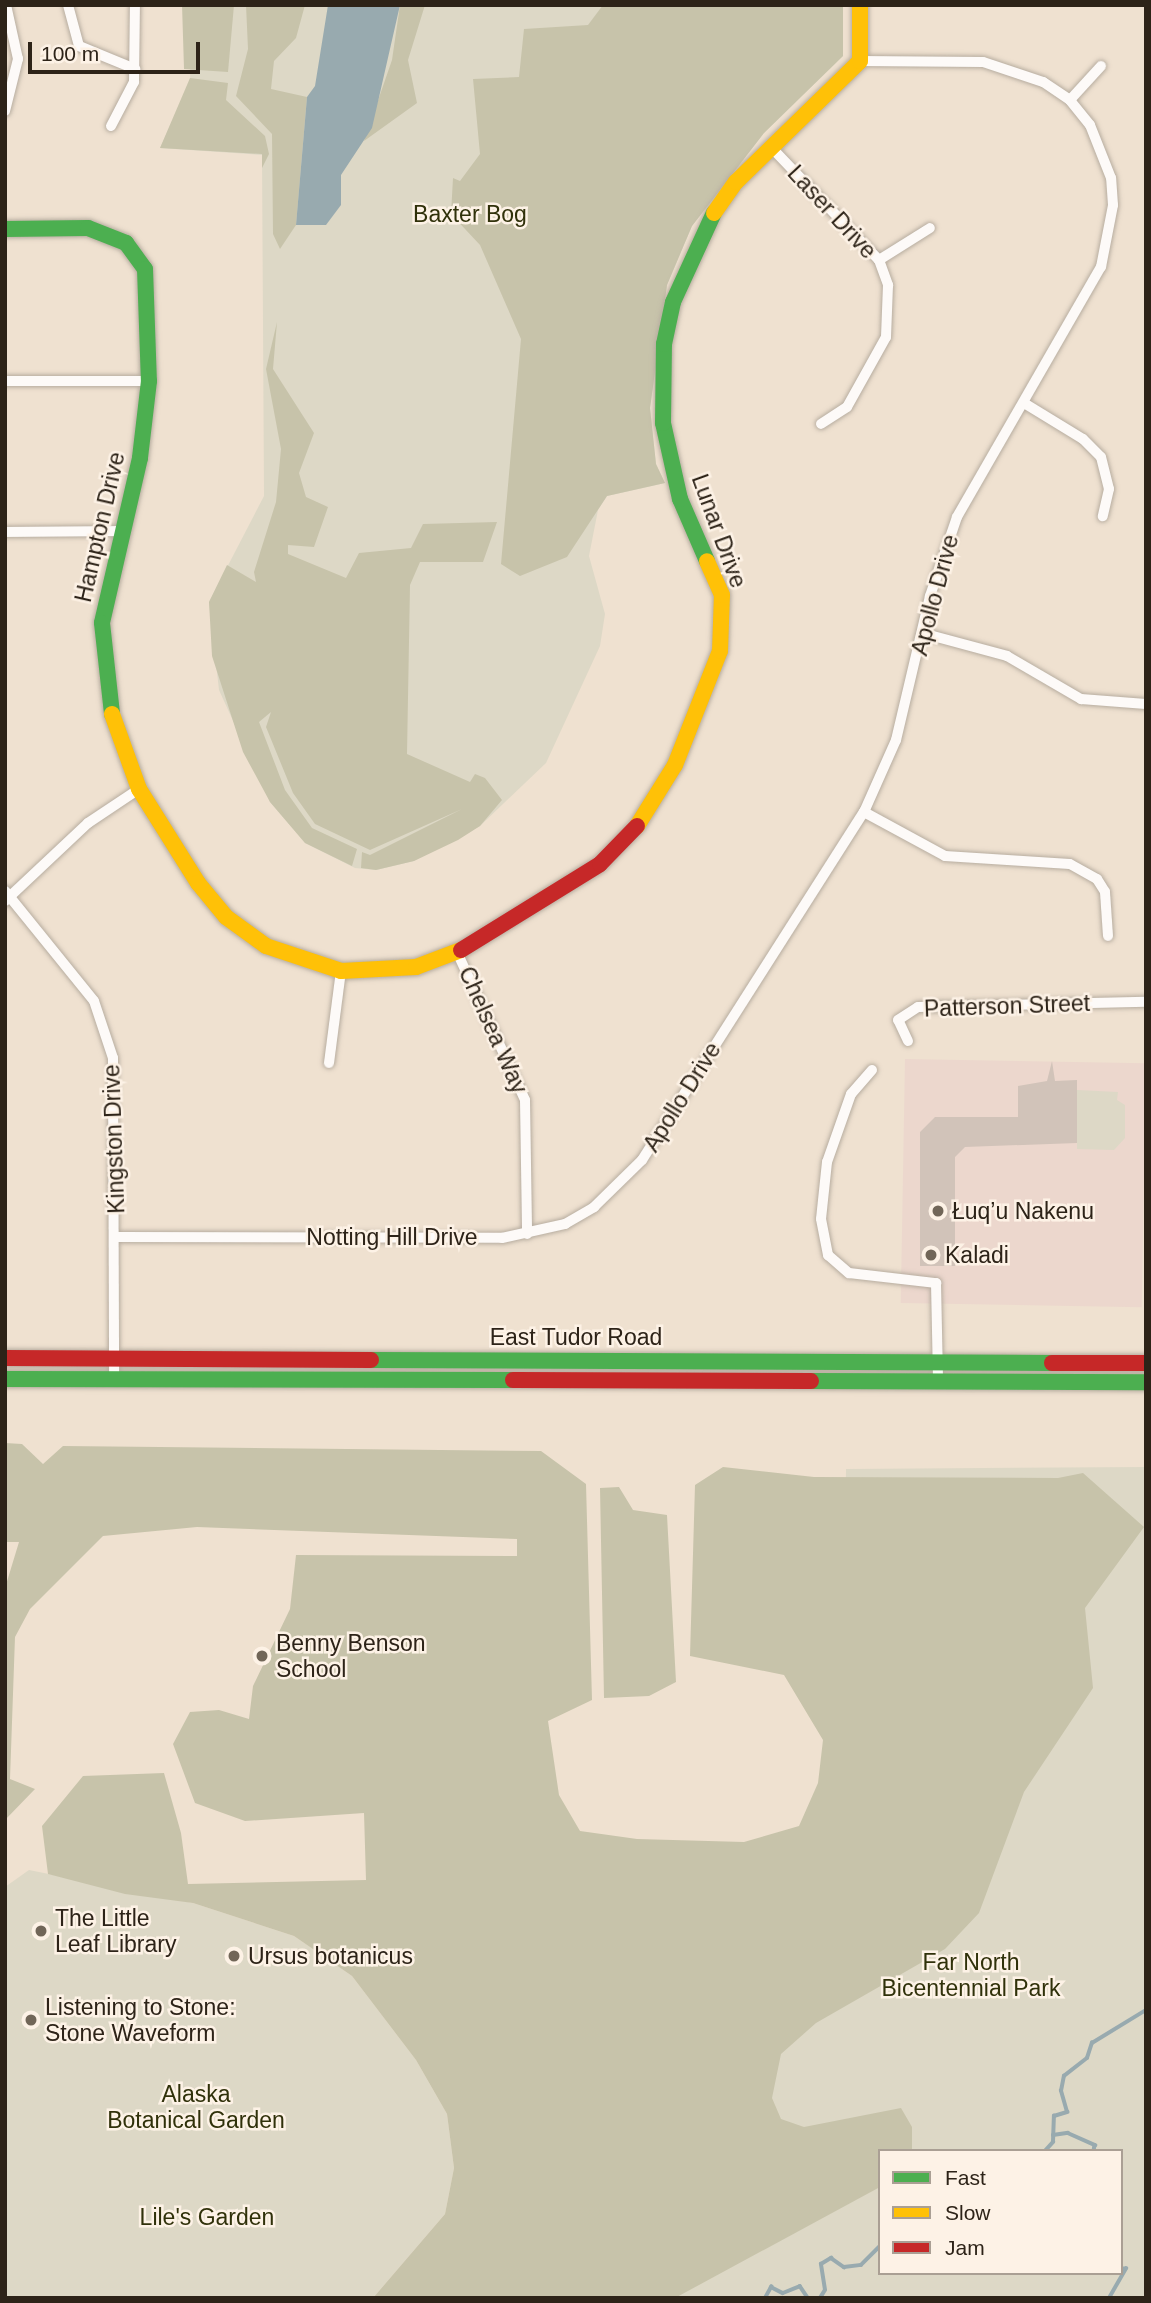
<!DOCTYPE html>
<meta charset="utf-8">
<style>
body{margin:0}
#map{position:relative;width:1151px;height:2303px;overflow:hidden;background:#efe1d0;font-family:Arial,sans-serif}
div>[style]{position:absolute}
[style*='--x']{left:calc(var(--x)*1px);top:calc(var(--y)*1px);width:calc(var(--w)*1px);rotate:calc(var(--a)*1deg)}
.commercial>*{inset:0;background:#ecd7cd;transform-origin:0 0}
.green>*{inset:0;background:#ddd8c6}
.forest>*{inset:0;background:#c7c3aa}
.water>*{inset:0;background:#98aaaf}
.stream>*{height:3.5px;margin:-1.75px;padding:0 1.75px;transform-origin:1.75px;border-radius:1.75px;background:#98aaaf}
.building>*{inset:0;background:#d1c3b9}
.roads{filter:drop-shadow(0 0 2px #b7ada0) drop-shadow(0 0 2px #b7ada0)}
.street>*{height:10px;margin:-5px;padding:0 5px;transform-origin:5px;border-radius:5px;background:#fdfaf8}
.fast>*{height:16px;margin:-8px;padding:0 8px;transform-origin:8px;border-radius:8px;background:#4caf50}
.slow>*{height:16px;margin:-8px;padding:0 8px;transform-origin:8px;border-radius:8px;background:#ffc107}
.jam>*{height:16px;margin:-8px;padding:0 8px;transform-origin:8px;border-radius:8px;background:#c62828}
.dots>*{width:19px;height:19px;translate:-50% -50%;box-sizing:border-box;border:4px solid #fdf2e6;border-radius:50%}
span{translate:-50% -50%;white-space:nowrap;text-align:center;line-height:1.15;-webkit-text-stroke:5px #fdf2e6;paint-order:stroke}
.street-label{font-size:23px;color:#2d2318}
.park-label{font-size:23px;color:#30310a}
.poi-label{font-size:23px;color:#2d2318}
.left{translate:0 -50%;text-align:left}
.frame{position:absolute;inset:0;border:7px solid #2d2318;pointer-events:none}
.legend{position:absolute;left:878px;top:2149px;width:245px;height:126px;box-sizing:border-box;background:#fdf2e6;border:2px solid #aa9f94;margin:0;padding:9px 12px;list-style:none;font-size:21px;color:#2d2318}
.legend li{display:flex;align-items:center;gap:14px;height:35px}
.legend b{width:35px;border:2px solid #aa9f94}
.scale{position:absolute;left:28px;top:42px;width:172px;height:32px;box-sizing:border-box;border:4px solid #2d2318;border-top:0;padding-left:9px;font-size:21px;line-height:24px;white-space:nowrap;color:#2d2318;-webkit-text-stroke:5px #fdf2e6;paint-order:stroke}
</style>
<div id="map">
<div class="commercial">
<i style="left:905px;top:1059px;width:241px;height:244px;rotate:1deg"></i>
</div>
<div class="green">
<i style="clip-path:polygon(192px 5px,843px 5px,843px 56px,764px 133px,692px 226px,667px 285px,650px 408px,656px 464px,665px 483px,607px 496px,598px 510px,589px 556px,605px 614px,600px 646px,546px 763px,480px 826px,414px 861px,376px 870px,355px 868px,305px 843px,270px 802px,219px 690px,209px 602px,264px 496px,262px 155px,160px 148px,190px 82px)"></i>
<i style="clip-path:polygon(1077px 1090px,1118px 1092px,1117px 1100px,1125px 1105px,1125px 1138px,1114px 1150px,1077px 1149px)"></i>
<i style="clip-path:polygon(evenodd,1146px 1467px,1146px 2298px,404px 2298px,843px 1856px,846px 1469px,1146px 1467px,880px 2151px,1121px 2151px,1121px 2273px,880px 2273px,880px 2151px)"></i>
<i style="clip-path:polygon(29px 1870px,193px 1903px,294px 1936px,352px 1976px,416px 2060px,447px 2114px,454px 2168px,445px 2214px,373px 2298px,5px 2298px,5px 1887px)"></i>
</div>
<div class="forest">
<i style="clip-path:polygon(182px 5px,234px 5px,228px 72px,184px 69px)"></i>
<i style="clip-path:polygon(246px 5px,305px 5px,296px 38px,274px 61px,271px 89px,307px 97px,296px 225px,280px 249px,273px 234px,272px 134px,236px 96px,248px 49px)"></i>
<i style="clip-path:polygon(400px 5px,425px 5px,408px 60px,417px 103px,364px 141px,392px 60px)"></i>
<i style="clip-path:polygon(603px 5px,843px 5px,843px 56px,764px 133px,692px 226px,667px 285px,650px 408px,656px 464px,665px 483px,607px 496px,567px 557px,520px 576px,501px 564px,521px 339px,480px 245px,451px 214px,453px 178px,460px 181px,480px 154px,473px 79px,519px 77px,524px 29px,588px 25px)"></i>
<i style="clip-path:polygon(190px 78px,228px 83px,226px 100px,265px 136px,269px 154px,262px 168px,262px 154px,160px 148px)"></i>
<i style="clip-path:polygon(277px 322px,273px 369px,314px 433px,299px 473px,306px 497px,328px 507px,314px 547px,288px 545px,288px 554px,346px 578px,359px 553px,411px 548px,423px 524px,497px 522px,483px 562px,420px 562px,410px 585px,407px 754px,470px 782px,475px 774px,485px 778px,502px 800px,480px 826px,458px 840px,414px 861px,376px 870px,361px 868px,362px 852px,370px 855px,462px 809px,370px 850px,315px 824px,293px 793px,266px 727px,271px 712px,259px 722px,285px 790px,312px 828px,357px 849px,352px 866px,305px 843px,270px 802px,243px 752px,212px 656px,209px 602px,227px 565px,256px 582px,254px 572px,276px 502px,281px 449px,266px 369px)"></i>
<i style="clip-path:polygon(5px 1443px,22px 1444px,43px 1464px,63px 1446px,541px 1451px,586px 1484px,592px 1700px,548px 1721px,559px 1795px,580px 1831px,637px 1839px,744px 1842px,799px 1826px,818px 1783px,823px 1740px,784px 1675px,690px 1656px,695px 1485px,723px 1467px,814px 1477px,1058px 1478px,1083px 1473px,1144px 1527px,1085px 1608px,1093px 1688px,1024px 1792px,979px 1913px,945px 1949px,816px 2023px,781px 2054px,772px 2098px,781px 2119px,804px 2127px,901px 2108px,912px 2127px,912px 2151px,880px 2151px,880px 2187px,675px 2298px,373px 2298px,445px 2214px,454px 2168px,447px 2114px,416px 2060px,352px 1976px,294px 1936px,193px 1903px,125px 1894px,48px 1874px,42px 1826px,83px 1776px,164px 1773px,181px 1833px,188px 1884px,366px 1880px,364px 1813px,245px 1821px,195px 1803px,173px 1744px,190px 1712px,219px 1710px,249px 1719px,253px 1686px,290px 1609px,296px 1555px,517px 1556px,517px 1539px,197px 1527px,103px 1536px,30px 1609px,15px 1637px,10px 1779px,35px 1789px,5px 1820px,5px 1588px,19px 1542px,5px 1542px)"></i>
<i style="clip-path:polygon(619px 1487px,633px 1510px,667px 1515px,676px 1682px,649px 1696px,604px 1698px,600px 1488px)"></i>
</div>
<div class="water">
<i style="clip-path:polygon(328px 5px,400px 5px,372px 128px,341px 175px,341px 205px,326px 225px,296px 225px,307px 97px,315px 86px)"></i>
</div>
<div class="stream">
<i style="--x:1053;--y:2135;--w:15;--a:-8"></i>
<i style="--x:1068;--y:2133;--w:30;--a:24"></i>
<i style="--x:1095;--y:2145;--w:6;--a:99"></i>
<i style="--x:1045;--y:2151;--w:12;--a:-48"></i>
<i style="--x:1053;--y:2142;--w:26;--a:-88"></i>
<i style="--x:1054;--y:2116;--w:14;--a:-17"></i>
<i style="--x:1067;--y:2112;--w:22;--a:-106"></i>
<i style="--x:1061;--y:2091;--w:15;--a:-79"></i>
<i style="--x:1064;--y:2076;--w:29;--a:-38"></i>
<i style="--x:1087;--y:2058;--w:16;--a:-72"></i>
<i style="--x:1092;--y:2043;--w:63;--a:-31.4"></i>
<i style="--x:765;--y:2298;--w:13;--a:-61"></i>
<i style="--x:771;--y:2287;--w:13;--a:27"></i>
<i style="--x:783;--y:2293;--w:18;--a:-22"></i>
<i style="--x:800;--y:2286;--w:14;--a:56"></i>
<i style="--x:820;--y:2298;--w:9;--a:-58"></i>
<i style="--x:825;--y:2290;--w:26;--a:-99"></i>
<i style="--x:821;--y:2264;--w:12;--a:-31"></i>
<i style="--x:831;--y:2258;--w:16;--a:35"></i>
<i style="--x:844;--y:2267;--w:17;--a:-7"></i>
<i style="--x:861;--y:2265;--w:27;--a:-45"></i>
<i style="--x:1109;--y:2298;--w:34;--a:-60"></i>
<i style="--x:1126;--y:2269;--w:5;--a:180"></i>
</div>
<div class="building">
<i style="clip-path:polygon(1052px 1061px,1055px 1081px,1077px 1080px,1077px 1143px,965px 1147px,955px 1157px,955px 1266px,920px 1266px,920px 1132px,935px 1117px,1018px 1117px,1018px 1086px,1047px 1081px)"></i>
</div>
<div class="roads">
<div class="street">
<i style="--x:68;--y:5;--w:42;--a:75"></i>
<i style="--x:79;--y:46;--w:61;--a:22.3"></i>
<i style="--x:1070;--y:100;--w:46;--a:-47.6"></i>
<i style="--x:5;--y:111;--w:54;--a:-76"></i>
<i style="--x:18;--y:59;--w:55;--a:-102.5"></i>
<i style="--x:111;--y:126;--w:50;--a:-62.4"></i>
<i style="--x:134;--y:82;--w:77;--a:-89.3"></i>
<i style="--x:770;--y:146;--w:158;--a:46.3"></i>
<i style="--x:879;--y:260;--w:27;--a:70"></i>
<i style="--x:888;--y:285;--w:52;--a:92.2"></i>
<i style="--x:886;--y:337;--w:80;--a:119.1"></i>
<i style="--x:847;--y:407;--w:31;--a:147"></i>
<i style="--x:879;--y:260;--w:60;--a:-32.1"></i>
<i style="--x:5;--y:381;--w:144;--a:0"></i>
<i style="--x:1024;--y:403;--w:69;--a:31.4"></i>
<i style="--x:1083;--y:439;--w:25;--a:45"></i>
<i style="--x:1101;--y:457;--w:33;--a:76"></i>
<i style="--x:1109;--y:489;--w:28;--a:103"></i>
<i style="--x:5;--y:532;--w:118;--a:-0.5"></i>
<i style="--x:922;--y:633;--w:88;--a:15.1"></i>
<i style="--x:1007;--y:656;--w:86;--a:30.2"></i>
<i style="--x:1081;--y:699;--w:65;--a:4.4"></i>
<i style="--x:864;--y:812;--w:92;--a:28.5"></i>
<i style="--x:945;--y:856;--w:125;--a:3.7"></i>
<i style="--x:1070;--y:864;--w:31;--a:29"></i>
<i style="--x:1097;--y:879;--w:15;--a:58"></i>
<i style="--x:1105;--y:892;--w:44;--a:86.1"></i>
<i style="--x:5;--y:891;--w:141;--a:51"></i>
<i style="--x:94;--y:1001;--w:60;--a:71.6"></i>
<i style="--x:113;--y:1058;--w:321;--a:89.8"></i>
<i style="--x:5;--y:901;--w:114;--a:-43.2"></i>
<i style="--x:88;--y:823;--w:61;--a:-33.7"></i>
<i style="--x:457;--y:952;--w:163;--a:65.3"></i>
<i style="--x:525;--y:1100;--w:134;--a:89.1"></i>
<i style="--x:908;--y:1041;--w:23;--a:-115"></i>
<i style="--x:898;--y:1020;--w:24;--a:-33"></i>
<i style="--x:918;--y:1007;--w:228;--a:-1.3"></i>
<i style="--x:329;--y:1063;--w:93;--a:-82.6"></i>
<i style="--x:872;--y:1070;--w:32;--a:131"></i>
<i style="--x:851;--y:1094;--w:72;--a:109.4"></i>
<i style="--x:827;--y:1162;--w:57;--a:96"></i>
<i style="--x:821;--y:1219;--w:37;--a:79"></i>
<i style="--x:828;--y:1255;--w:28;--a:41"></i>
<i style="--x:849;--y:1273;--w:88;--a:6.6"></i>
<i style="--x:936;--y:1283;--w:97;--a:88.8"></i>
<i style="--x:117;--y:1237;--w:385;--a:0.1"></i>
<i style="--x:502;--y:1238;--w:65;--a:-12.5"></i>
<i style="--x:565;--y:1224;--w:34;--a:-30"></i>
<i style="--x:594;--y:1207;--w:67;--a:-44.4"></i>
<i style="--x:642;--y:1160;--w:413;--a:-57.5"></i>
<i style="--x:864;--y:812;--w:79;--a:-66"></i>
<i style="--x:896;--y:740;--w:148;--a:-76.7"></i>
<i style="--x:930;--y:596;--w:83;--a:-71.1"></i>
<i style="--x:957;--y:517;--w:289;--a:-60.1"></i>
<i style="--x:1101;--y:267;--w:63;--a:-79"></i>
<i style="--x:1113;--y:205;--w:27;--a:-94"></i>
<i style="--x:1111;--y:178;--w:57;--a:-111.6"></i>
<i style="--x:1090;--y:125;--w:32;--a:-129"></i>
<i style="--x:1070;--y:100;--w:32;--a:-146"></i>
<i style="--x:1043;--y:82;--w:63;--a:-161.6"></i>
<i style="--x:983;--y:62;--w:123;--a:-179.5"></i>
</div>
<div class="fast">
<i style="--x:5;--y:229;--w:83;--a:-0.7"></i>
<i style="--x:88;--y:228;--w:41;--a:21.5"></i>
<i style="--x:126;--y:243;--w:32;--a:54"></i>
<i style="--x:145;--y:269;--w:112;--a:88"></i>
<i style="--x:149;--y:381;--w:78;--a:96.7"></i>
<i style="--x:140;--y:458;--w:169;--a:103"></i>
<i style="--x:102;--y:623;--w:92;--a:83.7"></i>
<i style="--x:707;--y:561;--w:68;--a:-113.5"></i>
<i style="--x:680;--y:499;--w:78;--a:-102.6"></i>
<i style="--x:663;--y:423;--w:79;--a:-89.3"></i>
<i style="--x:664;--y:344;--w:43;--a:-77.9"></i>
<i style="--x:673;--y:302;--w:98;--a:-65.3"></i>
<i style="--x:371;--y:1360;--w:681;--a:0.25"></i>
<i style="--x:5;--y:1379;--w:508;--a:0.11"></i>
<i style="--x:811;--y:1381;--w:335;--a:0.2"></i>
</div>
<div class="slow">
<i style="--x:714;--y:213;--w:38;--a:-55"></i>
<i style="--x:736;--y:182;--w:173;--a:-44.3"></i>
<i style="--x:860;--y:61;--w:56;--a:-90"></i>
<i style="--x:112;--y:714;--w:80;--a:70.2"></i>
<i style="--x:139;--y:789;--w:111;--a:57.9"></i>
<i style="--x:198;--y:883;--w:44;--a:50.5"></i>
<i style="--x:226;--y:917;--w:49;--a:35.9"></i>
<i style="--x:266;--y:946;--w:79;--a:18.4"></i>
<i style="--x:341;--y:971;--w:75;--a:-3.1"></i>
<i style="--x:416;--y:967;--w:48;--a:-20.7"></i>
<i style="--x:637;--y:826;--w:72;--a:-58.1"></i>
<i style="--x:675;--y:765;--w:123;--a:-68.5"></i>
<i style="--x:720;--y:651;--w:56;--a:-88"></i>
<i style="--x:722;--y:595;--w:37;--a:-114"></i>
</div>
<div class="jam">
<i style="--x:461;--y:950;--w:163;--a:-31.7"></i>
<i style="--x:600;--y:864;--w:53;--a:-45.8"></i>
<i style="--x:5;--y:1358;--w:366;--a:0.3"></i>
<i style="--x:1052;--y:1363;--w:94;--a:0"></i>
<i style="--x:513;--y:1380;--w:298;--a:0.2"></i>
</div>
</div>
<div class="dots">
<i style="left:938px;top:1211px;background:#716658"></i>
<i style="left:931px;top:1255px;background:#716658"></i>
<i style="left:262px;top:1656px;background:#716658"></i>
<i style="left:41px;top:1931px;background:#716658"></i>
<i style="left:234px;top:1956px;background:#716658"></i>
<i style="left:31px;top:2020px;background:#716658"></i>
</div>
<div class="street-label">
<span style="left:832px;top:212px;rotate:47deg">Laser Drive</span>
<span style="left:100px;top:527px;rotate:-77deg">Hampton Drive</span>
<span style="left:719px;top:531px;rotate:70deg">Lunar Drive</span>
<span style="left:935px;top:595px;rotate:-75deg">Apollo Drive</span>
<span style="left:1007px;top:1006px;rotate:-2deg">Patterson Street</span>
<span style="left:493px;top:1030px;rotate:66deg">Chelsea Way</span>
<span style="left:682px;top:1097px;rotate:-58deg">Apollo Drive</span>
<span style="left:114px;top:1139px;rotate:-92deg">Kingston Drive</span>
<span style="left:392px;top:1237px">Notting Hill Drive</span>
<span style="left:576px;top:1337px">East Tudor Road</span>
</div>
<div class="park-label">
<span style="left:470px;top:214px">Baxter Bog</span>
<span style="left:971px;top:1975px">Far North<br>Bicentennial Park</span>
<span style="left:196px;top:2107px">Alaska<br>Botanical Garden</span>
<span style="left:207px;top:2217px">Lile's Garden</span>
</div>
<div class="poi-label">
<span class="left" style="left:952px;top:1211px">Łuq’u Nakenu</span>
<span class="left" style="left:945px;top:1255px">Kaladi</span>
<span class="left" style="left:276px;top:1656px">Benny Benson<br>School</span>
<span class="left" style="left:55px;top:1931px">The Little<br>Leaf Library</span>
<span class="left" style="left:248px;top:1956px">Ursus botanicus</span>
<span class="left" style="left:45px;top:2020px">Listening to Stone:<br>Stone Waveform</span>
</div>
<div class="frame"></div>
<ul class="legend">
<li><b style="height:9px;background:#4caf50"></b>Fast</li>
<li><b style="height:9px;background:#ffc107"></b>Slow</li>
<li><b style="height:9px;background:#c62828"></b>Jam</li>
</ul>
<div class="scale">100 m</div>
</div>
